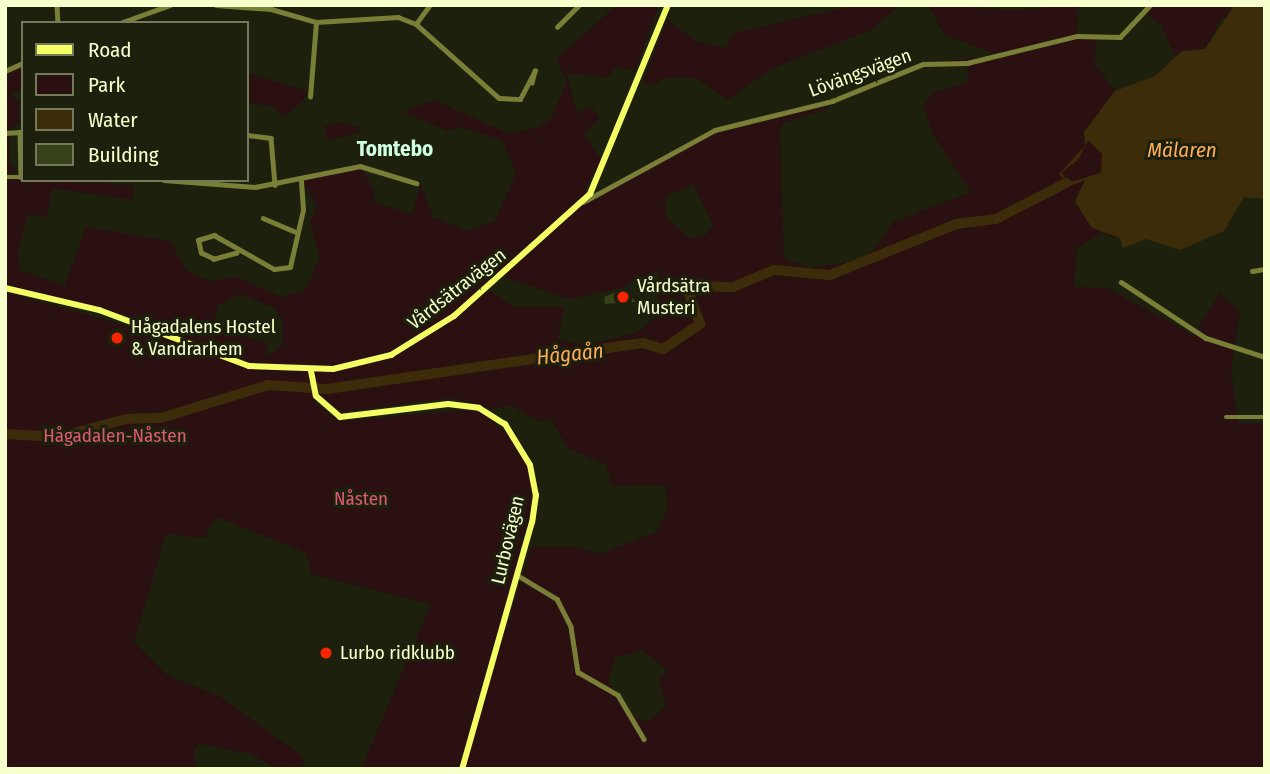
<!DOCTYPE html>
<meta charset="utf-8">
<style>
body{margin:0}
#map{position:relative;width:1270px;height:774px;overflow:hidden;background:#1c200d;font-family:"Fira Sans Condensed",sans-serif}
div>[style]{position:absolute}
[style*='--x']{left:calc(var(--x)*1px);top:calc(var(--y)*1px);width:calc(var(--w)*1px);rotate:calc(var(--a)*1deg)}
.green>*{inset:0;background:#2a1010}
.water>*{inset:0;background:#3d2c09}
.river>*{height:10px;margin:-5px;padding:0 5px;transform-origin:5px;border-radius:5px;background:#3d2c09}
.building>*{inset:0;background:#374119}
.street>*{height:4.5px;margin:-2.25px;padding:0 2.25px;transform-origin:2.25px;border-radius:2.25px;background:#7a7f38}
.secondary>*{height:6px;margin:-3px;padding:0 3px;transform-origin:3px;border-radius:3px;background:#f4fe64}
.dots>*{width:19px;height:19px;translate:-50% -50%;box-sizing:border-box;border:4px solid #1c200d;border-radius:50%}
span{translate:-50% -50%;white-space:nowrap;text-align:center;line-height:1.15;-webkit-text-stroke:6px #1c200d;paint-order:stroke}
.street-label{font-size:19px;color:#f7ffcd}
.poi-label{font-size:19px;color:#f7ffcd}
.left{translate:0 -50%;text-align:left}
.park-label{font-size:19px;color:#de5975}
.neighbourhood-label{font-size:21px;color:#cfffe2;font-weight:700}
.water-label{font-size:21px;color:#feae5b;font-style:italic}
.frame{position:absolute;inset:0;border:7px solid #f7ffcd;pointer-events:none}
.legend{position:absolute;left:21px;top:21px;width:228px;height:161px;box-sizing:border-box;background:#1c200d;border:2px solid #74795a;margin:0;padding:9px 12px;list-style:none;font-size:21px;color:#f7ffcd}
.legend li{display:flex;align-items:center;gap:14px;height:35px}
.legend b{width:35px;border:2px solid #74795a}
</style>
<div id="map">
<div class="green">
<i style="clip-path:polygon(evenodd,617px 5px,659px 5px,635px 72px,616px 66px,607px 78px,566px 73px,577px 113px,590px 106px,600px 118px,584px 133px,602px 161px,584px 190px,596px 200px,640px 168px,715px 130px,832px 101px,827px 109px,782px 124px,780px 132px,784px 258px,810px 268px,854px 261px,873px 251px,893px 222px,971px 192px,933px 134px,923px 106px,934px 92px,968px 82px,967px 64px,935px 63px,998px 55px,945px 35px,928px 5px,1016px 10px,1079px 5px,1077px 36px,1096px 38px,1095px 64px,1115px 91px,1115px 105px,1107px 122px,1095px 121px,1084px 132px,1086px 145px,1090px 139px,1102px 154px,1104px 167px,1077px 193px,1116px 238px,1102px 233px,1077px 248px,1074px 287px,1107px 288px,1193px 335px,1220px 293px,1240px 313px,1231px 369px,1238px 423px,1265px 423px,1265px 769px,361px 769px,431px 604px,312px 574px,306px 553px,217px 517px,204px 538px,166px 534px,134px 642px,167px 675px,219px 696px,302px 756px,304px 769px,277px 769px,251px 754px,200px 744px,194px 749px,196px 769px,5px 769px,5px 292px,154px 333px,155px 327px,100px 307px,5px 285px,5px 177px,134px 185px,132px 200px,52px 188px,47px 217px,28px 214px,18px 249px,20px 270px,65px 286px,86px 227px,170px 241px,187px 271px,210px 281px,237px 277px,281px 297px,305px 290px,320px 258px,310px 222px,317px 206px,301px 180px,360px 166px,375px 192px,373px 202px,412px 214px,421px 184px,433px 217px,468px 231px,495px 221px,516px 173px,502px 140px,460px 127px,448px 131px,403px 112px,434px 100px,507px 133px,535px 128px,550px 120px,567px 82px,556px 59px,617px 5px,693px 185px,713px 224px,705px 236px,689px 238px,666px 217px,665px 196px,693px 185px,617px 5px,660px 269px,656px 317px,636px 333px,588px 345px,558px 340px,564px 307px,513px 307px,486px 288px,501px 276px,569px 299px,618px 289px,660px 269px,617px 5px,240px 294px,274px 308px,282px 320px,282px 346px,267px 357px,267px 343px,225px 331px,214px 321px,219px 305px,240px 294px,617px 5px,321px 396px,342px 412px,451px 398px,494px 409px,511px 405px,537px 421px,552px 420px,568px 448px,606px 465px,613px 486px,665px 485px,667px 510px,657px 532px,600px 554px,577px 547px,531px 547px,510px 614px,514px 622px,503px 614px,530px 514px,532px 477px,517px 442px,479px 409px,339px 421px,315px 403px,321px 396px,617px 5px,642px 650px,667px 670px,659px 681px,666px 707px,648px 721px,635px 718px,608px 682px,615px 658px,642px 650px)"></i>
<i style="clip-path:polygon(856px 5px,900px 5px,871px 30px,773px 68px,727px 100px,696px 78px,664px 78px,651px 86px,643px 81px,667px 20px,696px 41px,725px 48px,735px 33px)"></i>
<i style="clip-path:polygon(1150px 5px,1240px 5px,1220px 21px,1205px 49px,1175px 56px,1161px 25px,1145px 13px)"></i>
<i style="clip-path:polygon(23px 63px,23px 88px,10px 95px,19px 101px,19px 123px,10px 129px,9px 163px,18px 172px,5px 175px,5px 71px)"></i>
<i style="clip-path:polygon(247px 73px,307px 91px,304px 99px,285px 117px,271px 106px,247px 103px)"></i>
<i style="clip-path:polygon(338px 122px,359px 127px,360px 133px,327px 140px,324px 127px)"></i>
</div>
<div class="water">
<i style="clip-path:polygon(evenodd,1265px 5px,1265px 199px,1244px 197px,1224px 231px,1180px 250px,1146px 239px,1123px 248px,1120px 238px,1092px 228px,1075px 202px,1085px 180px,1070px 186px,1059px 174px,1085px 146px,1084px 132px,1115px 91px,1155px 76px,1182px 51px,1205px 49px,1234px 6px,1265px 5px,1088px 140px,1102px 154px,1101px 173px,1067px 183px,1062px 172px,1078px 160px,1088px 140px)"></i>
</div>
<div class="river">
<i style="--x:5;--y:434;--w:54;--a:3.2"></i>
<i style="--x:59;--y:437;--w:69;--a:-15"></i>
<i style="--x:126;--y:419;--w:35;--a:-2"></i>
<i style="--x:161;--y:418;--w:112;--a:-17.1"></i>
<i style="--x:268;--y:385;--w:59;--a:3.9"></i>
<i style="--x:327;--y:389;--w:319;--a:-8.3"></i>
<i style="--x:643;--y:343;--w:21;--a:17"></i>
<i style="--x:663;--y:349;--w:45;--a:-34"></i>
<i style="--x:700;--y:324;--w:32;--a:-110"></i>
<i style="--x:689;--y:294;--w:13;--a:-39"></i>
<i style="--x:699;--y:286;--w:34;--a:2"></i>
<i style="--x:733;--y:287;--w:44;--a:-22.5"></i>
<i style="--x:774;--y:270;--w:56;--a:5.1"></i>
<i style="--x:830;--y:275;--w:136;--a:-22"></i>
<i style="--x:956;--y:224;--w:40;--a:-7.1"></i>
<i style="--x:996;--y:219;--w:79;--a:-27.2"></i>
</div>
<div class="building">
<i style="clip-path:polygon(624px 289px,636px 302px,605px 304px,604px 297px)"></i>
</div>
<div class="street">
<i style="--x:57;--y:5;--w:18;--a:87"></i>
<i style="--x:216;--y:5;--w:55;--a:4.2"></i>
<i style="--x:271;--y:9;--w:47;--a:16.1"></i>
<i style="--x:316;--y:22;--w:82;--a:-3.5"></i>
<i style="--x:398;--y:17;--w:19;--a:21"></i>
<i style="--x:416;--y:24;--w:111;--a:41.7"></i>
<i style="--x:499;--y:98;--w:21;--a:3"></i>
<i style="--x:520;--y:99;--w:32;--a:-62"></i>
<i style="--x:535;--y:71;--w:12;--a:104"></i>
<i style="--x:750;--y:5;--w:35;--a:0"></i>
<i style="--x:120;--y:23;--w:53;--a:-19.8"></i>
<i style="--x:416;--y:24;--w:24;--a:-54"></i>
<i style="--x:557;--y:27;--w:31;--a:-45"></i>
<i style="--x:5;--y:71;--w:20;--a:-24"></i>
<i style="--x:310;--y:97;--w:75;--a:-85.4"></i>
<i style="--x:5;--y:133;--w:15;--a:-4"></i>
<i style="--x:20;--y:132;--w:45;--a:88.7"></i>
<i style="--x:247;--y:135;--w:24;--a:7"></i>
<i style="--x:271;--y:138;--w:47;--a:85.1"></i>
<i style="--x:5;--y:177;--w:17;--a:0"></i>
<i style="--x:164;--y:180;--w:91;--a:4.4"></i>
<i style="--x:255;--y:187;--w:107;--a:-11.3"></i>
<i style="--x:360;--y:166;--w:59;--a:16.9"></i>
<i style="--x:583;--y:202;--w:150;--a:-28.6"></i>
<i style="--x:715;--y:130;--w:121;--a:-13.9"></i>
<i style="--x:832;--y:101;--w:98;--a:-22.1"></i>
<i style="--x:923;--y:64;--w:44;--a:-1.3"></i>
<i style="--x:967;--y:63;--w:113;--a:-13.8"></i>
<i style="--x:1077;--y:36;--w:43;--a:1.3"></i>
<i style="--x:1120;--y:37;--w:44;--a:-46.8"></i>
<i style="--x:263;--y:218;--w:34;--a:23"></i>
<i style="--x:237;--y:253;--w:24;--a:165"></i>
<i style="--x:214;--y:259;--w:14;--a:-155"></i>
<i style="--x:201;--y:253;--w:13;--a:-103"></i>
<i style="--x:198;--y:240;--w:17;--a:-17"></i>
<i style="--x:214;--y:235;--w:69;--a:29.5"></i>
<i style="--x:274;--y:269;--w:16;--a:-7"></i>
<i style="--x:290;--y:267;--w:58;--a:-77.2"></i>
<i style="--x:303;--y:210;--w:30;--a:-94"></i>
<i style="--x:1252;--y:271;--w:13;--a:-9"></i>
<i style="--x:1121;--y:282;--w:102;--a:33.4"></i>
<i style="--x:1206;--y:338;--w:62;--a:17.9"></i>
<i style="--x:1226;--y:417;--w:39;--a:0"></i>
<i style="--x:517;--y:575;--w:47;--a:31"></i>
<i style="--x:557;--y:599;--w:31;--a:63"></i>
<i style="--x:571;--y:627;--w:46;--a:81.2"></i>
<i style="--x:578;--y:672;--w:46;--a:29.9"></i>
<i style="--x:618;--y:695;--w:51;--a:59.4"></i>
</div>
<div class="secondary">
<i style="--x:5;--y:288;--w:97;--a:13.2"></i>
<i style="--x:99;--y:310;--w:160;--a:20.5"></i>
<i style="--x:249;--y:366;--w:84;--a:2"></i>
<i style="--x:333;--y:369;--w:60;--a:-13.6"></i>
<i style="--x:391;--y:355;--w:74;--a:-31.8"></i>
<i style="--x:454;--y:316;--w:183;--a:-41.9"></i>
<i style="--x:590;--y:194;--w:204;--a:-67.6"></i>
<i style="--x:311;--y:371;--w:25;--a:79"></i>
<i style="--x:316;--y:396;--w:32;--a:41"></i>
<i style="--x:340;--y:417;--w:109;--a:-6.9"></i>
<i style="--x:448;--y:404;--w:31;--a:7"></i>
<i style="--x:479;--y:408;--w:31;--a:32"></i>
<i style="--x:505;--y:424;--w:48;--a:58.6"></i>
<i style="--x:530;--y:465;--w:31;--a:79"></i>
<i style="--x:536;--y:495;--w:27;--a:98"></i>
<i style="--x:532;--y:522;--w:257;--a:105.8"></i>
</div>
<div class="dots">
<i style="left:623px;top:297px;background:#f62401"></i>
<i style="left:117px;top:338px;background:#f62401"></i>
<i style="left:326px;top:653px;background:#f62401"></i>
</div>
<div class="street-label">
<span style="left:860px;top:73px;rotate:-20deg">Lövängsvägen</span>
<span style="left:457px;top:289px;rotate:-38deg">Vårdsätravägen</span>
<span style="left:508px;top:540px;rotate:-77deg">Lurbovägen</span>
</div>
<div class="poi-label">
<span class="left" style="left:637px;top:297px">Vårdsätra<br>Musteri</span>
<span class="left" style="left:131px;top:338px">Hågadalens Hostel<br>&amp; Vandrarhem</span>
<span class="left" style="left:340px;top:653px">Lurbo ridklubb</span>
</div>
<div class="park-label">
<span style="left:115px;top:436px">Hågadalen-Nåsten</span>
<span style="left:361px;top:499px">Nåsten</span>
</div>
<div class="neighbourhood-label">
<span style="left:395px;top:149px">Tomtebo</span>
</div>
<div class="water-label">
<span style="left:1182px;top:150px">Mälaren</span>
<span style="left:570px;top:354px;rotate:-6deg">Hågaån</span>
</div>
<div class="frame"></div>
<ul class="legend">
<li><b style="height:9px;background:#f4fe64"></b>Road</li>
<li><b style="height:19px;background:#2a1010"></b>Park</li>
<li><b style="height:19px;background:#3d2c09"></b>Water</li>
<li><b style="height:19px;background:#374119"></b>Building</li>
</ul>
</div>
